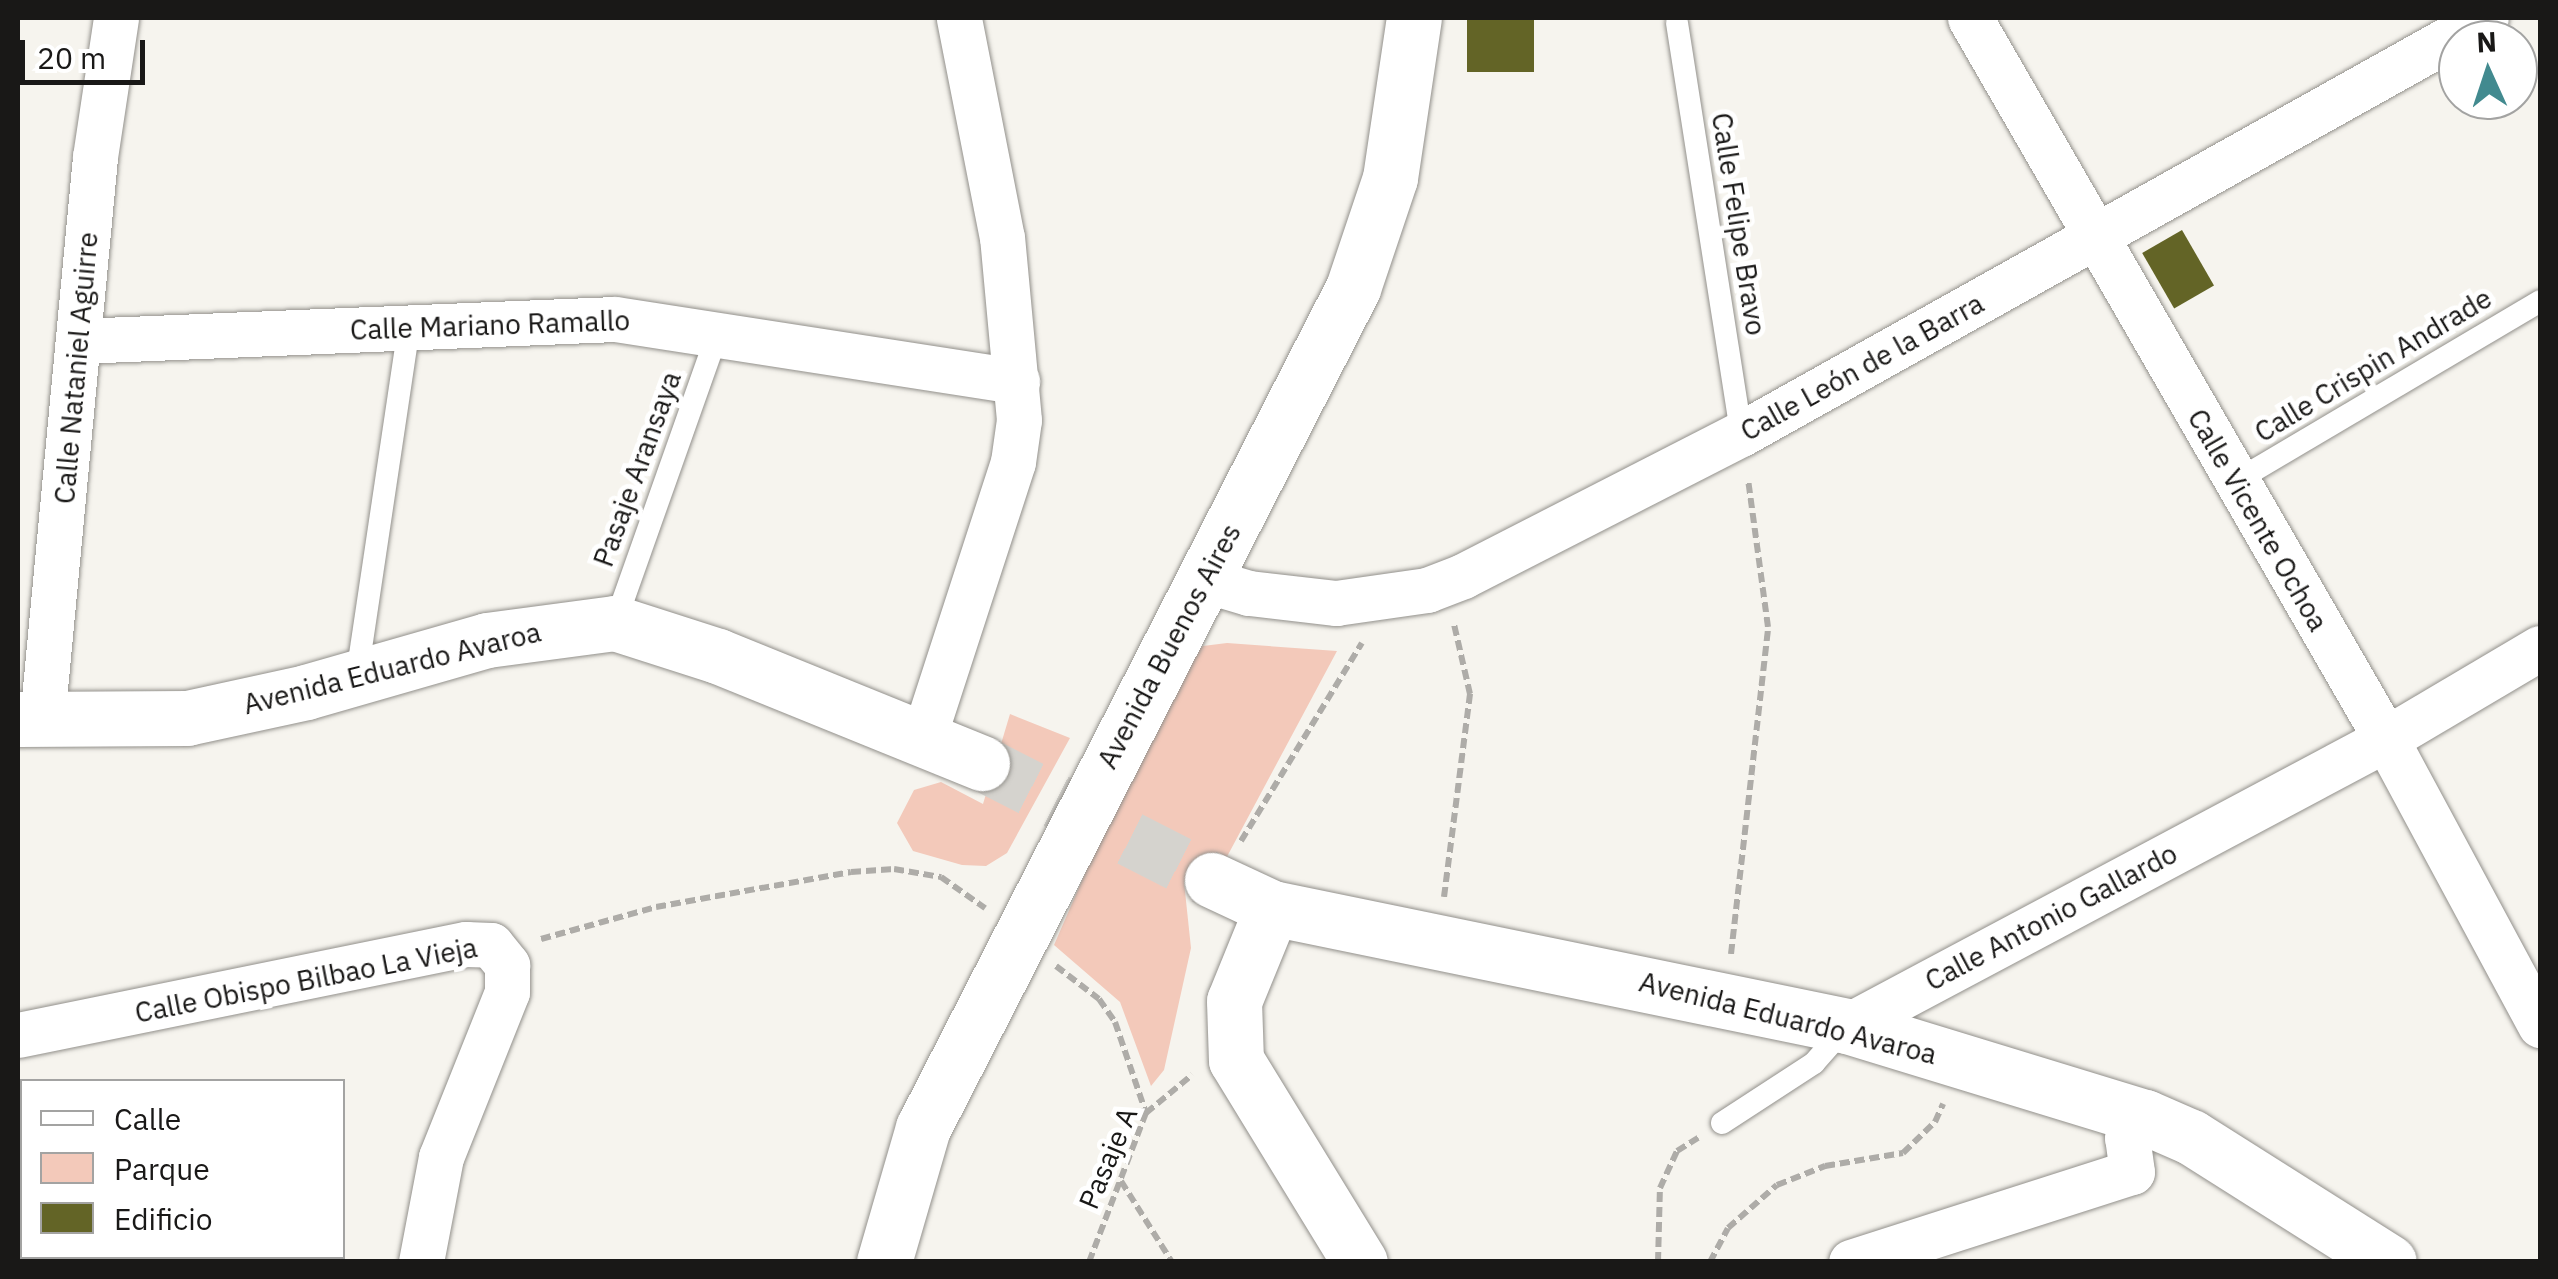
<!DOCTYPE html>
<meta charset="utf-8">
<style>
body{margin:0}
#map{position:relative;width:2558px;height:1279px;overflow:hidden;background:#f6f4ee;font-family:"IBM Plex Sans",sans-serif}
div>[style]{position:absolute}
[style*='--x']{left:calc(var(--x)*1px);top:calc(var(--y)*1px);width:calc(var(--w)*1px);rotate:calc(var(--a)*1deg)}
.green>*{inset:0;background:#f3c9ba}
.building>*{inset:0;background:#636426;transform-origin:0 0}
.secondary-tunnel>*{height:55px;margin-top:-27.5px;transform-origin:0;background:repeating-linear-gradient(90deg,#d5d3ce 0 55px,transparent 0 83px)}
.path>*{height:6px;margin-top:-3px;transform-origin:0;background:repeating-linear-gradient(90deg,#aeaca8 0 10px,transparent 0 15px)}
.roads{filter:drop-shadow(0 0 2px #92908b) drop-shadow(0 0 2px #92908b)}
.lane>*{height:22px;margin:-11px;padding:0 11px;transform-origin:11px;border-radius:11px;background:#fff}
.street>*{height:45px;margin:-22.5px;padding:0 22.5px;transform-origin:22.5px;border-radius:22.5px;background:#fff}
.secondary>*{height:55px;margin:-27.5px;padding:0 27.5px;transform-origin:27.5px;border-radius:27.5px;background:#fff}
.primary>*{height:55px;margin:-27.5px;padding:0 27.5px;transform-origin:27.5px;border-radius:27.5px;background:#fff}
span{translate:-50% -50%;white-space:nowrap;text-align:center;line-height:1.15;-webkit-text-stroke:10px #fff;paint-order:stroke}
.street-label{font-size:28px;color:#191817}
.frame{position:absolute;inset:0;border:20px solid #191817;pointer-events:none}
.legend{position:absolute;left:20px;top:1079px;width:325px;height:180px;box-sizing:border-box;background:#fff;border:2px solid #a3a3a2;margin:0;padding:12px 18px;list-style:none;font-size:30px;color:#191817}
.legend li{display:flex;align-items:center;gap:20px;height:50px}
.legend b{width:50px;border:2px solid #a3a3a2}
.north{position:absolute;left:2438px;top:20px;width:100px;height:100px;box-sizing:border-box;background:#fff;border:2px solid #a3a3a2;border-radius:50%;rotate:357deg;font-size:28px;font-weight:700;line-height:40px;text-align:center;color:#191817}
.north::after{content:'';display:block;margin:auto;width:35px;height:45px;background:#428a8f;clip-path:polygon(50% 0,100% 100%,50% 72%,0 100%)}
.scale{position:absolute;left:20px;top:40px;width:125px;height:45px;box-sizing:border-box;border:5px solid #191817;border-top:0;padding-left:12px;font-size:30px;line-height:35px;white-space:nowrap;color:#191817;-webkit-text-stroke:8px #fff;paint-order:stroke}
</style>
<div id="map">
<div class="green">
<i style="clip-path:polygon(1227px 643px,1337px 651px,1222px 866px,1197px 860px,1184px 882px,1191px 948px,1164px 1070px,1151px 1086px,1120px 1002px,1054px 945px,1172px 673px,1203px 646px)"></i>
<i style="clip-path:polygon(1010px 714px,1070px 738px,1007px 853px,986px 866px,962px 865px,913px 851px,897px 823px,914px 790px,941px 782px,983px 804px)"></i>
</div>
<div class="building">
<i style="left:1467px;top:18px;width:67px;height:54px"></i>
<i style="left:2182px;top:230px;width:64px;height:46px;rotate:60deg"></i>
</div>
<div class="secondary-tunnel">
<i style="--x:982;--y:763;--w:258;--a:27"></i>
</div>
<div class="path">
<i style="--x:1241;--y:841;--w:232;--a:-58.6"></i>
<i style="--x:1444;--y:897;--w:205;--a:-82.7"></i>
<i style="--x:1470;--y:694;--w:72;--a:-102.9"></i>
<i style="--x:541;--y:939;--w:119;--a:-15.5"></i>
<i style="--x:656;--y:907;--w:198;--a:-10.2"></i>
<i style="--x:851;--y:872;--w:43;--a:-4"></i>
<i style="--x:894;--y:869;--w:48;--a:9.7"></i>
<i style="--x:941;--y:877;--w:54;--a:35.2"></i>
<i style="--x:1731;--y:954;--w:329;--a:-83.5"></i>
<i style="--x:1768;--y:627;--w:148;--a:-97.7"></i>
<i style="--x:1056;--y:966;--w:54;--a:37.5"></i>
<i style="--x:1099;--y:999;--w:28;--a:55"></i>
<i style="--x:1115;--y:1022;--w:96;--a:71.2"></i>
<i style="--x:1121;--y:1181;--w:96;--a:57.8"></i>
<i style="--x:1089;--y:1262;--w:160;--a:-69.1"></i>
<i style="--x:1146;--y:1113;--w:60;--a:-39.6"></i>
<i style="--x:1658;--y:1262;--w:74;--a:-88.5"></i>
<i style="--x:1660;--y:1188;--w:41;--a:-65.3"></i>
<i style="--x:1677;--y:1151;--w:25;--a:-32"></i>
<i style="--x:1710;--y:1262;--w:38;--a:-62"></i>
<i style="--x:1728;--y:1228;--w:65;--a:-41.3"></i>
<i style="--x:1777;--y:1185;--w:52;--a:-21.6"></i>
<i style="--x:1825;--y:1166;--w:79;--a:-9.5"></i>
<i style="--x:1903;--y:1153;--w:45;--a:-44.1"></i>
<i style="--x:1935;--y:1122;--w:20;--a:-66"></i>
</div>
<div class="roads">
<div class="lane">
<i style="--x:1677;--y:23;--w:416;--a:81.1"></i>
<i style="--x:2236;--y:481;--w:353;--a:-30.6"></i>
<i style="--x:615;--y:623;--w:306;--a:-70.5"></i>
<i style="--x:357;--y:675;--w:353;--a:-81.5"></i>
<i style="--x:1722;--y:1123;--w:110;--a:-33.1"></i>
<i style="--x:1814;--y:1063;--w:47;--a:-48.5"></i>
</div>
<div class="street">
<i style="--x:1970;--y:18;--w:832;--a:60.02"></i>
<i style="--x:2386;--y:739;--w:325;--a:61.7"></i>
<i style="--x:79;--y:341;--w:536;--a:-2.35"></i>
<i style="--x:615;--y:319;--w:407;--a:8.8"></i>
<i style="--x:1205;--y:580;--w:46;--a:16.5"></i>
<i style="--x:1249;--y:593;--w:88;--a:6.6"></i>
<i style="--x:1336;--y:603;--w:92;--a:-8.1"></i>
<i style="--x:1427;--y:590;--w:39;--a:-21"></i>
<i style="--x:1463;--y:576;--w:312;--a:-27.1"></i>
<i style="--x:1741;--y:434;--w:853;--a:-29.18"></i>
<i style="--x:42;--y:720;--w:565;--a:-84.62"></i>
<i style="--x:95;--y:157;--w:141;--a:-81.4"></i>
<i style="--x:923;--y:739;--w:291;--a:-72"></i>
<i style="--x:1013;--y:462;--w:42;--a:-81.9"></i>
<i style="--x:1019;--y:420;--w:183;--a:-95.3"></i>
<i style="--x:1002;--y:238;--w:224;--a:-101.1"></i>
<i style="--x:1847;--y:1026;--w:611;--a:-28.03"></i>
<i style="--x:2386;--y:739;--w:179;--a:-30.6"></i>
<i style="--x:18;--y:1035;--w:457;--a:-11.5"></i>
<i style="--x:466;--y:944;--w:25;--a:2"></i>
<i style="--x:491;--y:945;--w:26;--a:51"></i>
<i style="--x:507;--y:965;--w:27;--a:90"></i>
<i style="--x:507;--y:992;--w:178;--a:111.8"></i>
<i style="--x:441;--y:1157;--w:107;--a:100.8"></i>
<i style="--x:1851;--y:1262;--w:295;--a:-17.8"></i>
<i style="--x:2132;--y:1172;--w:34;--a:-98"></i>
<i style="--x:2127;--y:1138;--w:28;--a:-49"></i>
</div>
<div class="secondary">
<i style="--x:18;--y:719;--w:169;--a:-0.3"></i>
<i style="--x:187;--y:718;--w:122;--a:-12.3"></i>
<i style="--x:306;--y:692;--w:188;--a:-16"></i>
<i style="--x:487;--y:640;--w:129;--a:-7.6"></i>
<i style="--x:615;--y:623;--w:108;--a:17.8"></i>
<i style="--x:718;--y:656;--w:285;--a:22.1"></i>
<i style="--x:1212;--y:880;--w:66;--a:25"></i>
<i style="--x:1272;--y:908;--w:587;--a:11.6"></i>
<i style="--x:1847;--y:1026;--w:312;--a:17"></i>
<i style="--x:2145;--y:1117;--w:50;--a:23.5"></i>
<i style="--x:2191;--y:1137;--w:234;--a:32.3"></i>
<i style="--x:1272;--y:908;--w:100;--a:112.2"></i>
<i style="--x:1234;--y:1001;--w:59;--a:88.1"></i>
<i style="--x:1236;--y:1060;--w:237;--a:58.5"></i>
</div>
<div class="primary">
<i style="--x:884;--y:1262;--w:140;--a:-73.8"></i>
<i style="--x:923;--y:1128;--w:944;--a:-62.89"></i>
<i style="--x:1353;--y:288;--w:116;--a:-71.4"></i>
<i style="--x:1390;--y:178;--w:162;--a:-81.5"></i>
</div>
</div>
<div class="street-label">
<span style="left:1739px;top:224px;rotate:81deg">Calle Felipe Bravo</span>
<span style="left:490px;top:325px;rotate:-2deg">Calle Mariano Ramallo</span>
<span style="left:2373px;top:365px;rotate:-31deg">Calle Crispin Andrade</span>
<span style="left:1862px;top:367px;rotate:-29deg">Calle León de la Barra</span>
<span style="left:76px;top:368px;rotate:-85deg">Calle Nataniel Aguirre</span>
<span style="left:637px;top:469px;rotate:-70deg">Pasaje Aransaya</span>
<span style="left:2258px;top:520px;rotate:60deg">Calle Vicente Ochoa</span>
<span style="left:1169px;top:646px;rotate:-62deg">Avenida Buenos Aires</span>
<span style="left:392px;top:668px;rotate:-14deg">Avenida Eduardo Avaroa</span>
<span style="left:2051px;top:917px;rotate:-28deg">Calle Antonio Gallardo</span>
<span style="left:306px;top:980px;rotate:-11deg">Calle Obispo Bilbao La Vieja</span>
<span style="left:1788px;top:1018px;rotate:14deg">Avenida Eduardo Avaroa</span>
<span style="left:1108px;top:1158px;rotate:-67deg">Pasaje A</span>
</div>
<div class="frame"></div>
<ul class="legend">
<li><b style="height:12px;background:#fff"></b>Calle</li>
<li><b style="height:28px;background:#f3c9ba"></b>Parque</li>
<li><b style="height:28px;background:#636426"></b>Edificio</li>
</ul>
<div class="north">N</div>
<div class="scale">20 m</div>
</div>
